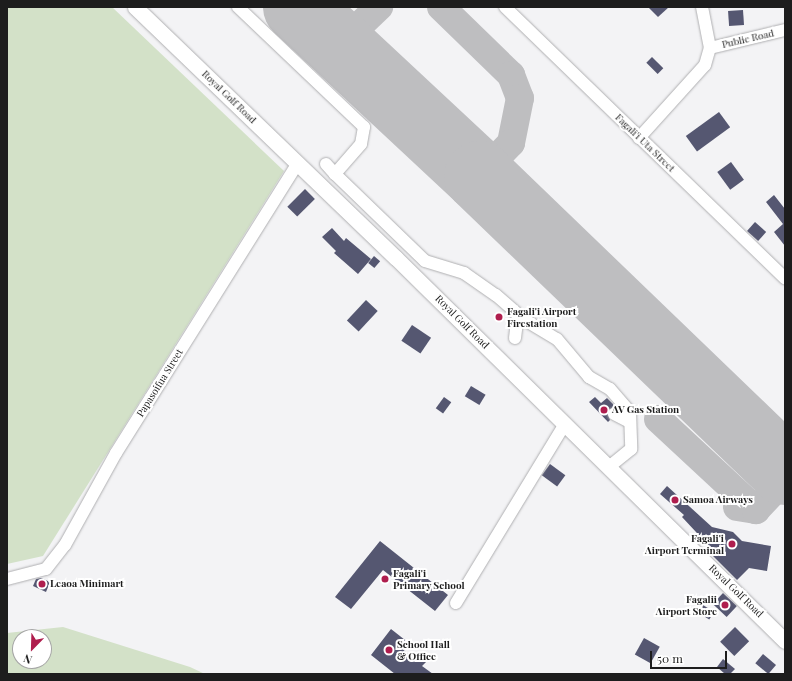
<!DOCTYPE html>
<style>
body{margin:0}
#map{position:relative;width:792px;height:681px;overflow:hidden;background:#f3f3f5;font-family:"Playfair Display",serif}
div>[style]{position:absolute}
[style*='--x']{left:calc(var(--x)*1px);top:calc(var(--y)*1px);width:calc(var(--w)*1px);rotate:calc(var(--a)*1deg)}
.green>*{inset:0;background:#d3e1c8}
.taxiway>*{height:28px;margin:-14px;padding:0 14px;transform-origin:14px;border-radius:14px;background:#bebec0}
.runway>*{height:70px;margin:-35px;padding:0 35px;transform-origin:35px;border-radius:35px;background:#bebec0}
.building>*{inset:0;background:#555771;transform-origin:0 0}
.roads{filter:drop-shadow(0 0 1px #afafb1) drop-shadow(0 0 1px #afafb1)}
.minor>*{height:12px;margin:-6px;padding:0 6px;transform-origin:6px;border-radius:6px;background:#fff}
.major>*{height:15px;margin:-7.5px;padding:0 7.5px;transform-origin:7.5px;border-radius:7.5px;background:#fff}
.dots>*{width:11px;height:11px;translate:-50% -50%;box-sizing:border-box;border:2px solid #fff;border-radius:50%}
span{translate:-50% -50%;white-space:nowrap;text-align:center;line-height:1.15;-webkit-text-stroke:4px #fff;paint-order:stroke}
.street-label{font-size:10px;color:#1d1d1d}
.poi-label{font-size:10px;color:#1d1d1d;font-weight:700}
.left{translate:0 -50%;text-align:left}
.right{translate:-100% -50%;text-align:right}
.frame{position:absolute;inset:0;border:8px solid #1d1d1d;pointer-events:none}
.north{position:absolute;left:12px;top:629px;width:40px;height:40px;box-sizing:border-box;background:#fff;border:1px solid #a5a5a5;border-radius:50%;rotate:203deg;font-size:11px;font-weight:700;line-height:16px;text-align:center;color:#1d1d1d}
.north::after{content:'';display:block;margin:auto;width:14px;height:18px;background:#af1e4e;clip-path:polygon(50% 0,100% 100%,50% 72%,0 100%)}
.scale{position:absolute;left:650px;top:651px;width:77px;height:18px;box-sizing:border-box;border:2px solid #1d1d1d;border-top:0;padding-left:5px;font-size:12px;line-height:14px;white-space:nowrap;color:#1d1d1d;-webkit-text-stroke:3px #fff;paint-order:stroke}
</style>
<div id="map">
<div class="green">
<i style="clip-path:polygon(7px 7px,112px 7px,284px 171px,43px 556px,7px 564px)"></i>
<i style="clip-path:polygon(evenodd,63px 627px,190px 667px,205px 674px,7px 674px,7px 633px,63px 627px,20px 637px,44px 637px,44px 661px,20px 661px,20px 637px)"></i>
</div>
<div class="taxiway">
<i style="--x:441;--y:7;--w:98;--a:44.2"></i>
<i style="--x:511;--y:75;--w:25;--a:69"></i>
<i style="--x:520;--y:98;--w:46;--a:101.3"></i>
<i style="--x:511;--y:143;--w:46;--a:134.1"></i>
<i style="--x:338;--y:46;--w:57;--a:-43.6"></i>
<i style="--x:658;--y:419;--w:134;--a:42.9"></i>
<i style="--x:737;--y:507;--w:19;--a:9"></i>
<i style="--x:756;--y:510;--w:42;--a:-46.9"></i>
</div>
<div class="runway">
<i style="--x:298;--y:7;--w:248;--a:43"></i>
<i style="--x:479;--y:176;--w:424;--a:43.9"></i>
</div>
<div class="building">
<i style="clip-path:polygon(648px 7px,669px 7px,658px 17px)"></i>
<i style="left:743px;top:10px;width:15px;height:15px;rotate:86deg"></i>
<i style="left:652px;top:57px;width:16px;height:8px;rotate:45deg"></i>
<i style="left:719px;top:112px;width:19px;height:41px;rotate:54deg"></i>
<i style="left:731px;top:162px;width:22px;height:17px;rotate:54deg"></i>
<i style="left:305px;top:189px;width:14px;height:25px;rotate:45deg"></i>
<i style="clip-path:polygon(774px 195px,785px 209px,785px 246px,774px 232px,783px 224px,766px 202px)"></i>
<i style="left:755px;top:222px;width:15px;height:12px;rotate:42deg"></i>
<i style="clip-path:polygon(332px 228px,344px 241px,346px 238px,371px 259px,358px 274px,334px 253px,336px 251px,322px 237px)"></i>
<i style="left:374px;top:256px;width:8px;height:9px;rotate:40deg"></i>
<i style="left:366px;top:300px;width:16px;height:28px;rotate:43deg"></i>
<i style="left:412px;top:325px;width:23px;height:19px;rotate:34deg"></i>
<i style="left:471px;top:386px;width:17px;height:12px;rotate:31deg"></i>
<i style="left:444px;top:397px;width:9px;height:14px;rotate:36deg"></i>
<i style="clip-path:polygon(595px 397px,601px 403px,607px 398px,615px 406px,607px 411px,610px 420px,608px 422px,589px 402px)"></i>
<i style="left:550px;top:464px;width:19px;height:14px;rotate:36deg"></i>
<i style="clip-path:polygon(667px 486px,712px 527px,733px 532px,742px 541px,771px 546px,767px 571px,749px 568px,737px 580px,707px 550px,710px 547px,682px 517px,684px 515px,660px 494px)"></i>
<i style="clip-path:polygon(380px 541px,448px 595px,435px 611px,383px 570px,351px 609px,335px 597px)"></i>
<i style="clip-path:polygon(41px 578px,50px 582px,46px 592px,33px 586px,36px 579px)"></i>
<i style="left:723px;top:593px;width:19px;height:15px;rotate:43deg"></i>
<i style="left:703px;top:605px;width:13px;height:9px;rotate:32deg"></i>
<i style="left:735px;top:627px;width:20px;height:21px;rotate:45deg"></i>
<i style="clip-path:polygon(391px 629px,405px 640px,400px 647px,413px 658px,417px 653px,427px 661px,422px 666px,433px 674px,395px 674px,371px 655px)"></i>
<i style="left:644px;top:638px;width:18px;height:19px;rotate:29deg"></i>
<i style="left:763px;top:654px;width:17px;height:12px;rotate:40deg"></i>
<i style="clip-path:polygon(723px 659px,735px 669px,730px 674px,725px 674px,717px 667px)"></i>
</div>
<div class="roads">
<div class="minor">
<i style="--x:238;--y:7;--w:174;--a:43.6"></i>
<i style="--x:364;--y:127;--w:17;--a:100"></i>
<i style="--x:361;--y:144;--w:40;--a:131"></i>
<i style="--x:335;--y:174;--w:125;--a:44"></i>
<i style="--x:425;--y:261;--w:41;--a:17.1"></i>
<i style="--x:464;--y:273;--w:39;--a:35"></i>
<i style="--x:496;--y:295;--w:38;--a:41"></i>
<i style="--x:525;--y:320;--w:37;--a:31"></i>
<i style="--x:557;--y:339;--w:50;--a:49.9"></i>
<i style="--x:589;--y:377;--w:24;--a:30"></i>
<i style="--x:610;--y:389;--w:30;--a:49"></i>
<i style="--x:630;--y:412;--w:37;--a:88"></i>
<i style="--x:631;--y:449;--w:28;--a:141"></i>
<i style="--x:505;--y:7;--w:390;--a:44.1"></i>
<i style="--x:710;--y:48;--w:77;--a:-13.5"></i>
<i style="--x:639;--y:138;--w:98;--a:-47.9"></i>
<i style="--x:705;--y:65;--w:18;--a:-74"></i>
<i style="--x:710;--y:48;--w:42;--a:-101"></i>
<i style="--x:326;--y:164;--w:13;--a:48"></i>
<i style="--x:515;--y:338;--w:23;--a:-83"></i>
<i style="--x:614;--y:414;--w:18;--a:27"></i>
<i style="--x:7;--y:579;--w:40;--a:-14.4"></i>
<i style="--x:46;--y:569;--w:31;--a:-52"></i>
<i style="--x:65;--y:545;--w:105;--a:-61"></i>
<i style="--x:116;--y:453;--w:341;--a:-57.9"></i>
<i style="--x:456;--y:603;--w:210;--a:-58.7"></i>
</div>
<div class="major">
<i style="--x:135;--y:7;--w:362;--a:43.9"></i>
<i style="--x:396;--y:258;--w:546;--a:44.55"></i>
</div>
</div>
<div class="dots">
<i style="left:499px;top:317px;background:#af1e4e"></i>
<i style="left:604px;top:410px;background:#af1e4e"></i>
<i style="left:675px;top:500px;background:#af1e4e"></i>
<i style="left:732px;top:544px;background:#af1e4e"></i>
<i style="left:385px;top:579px;background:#af1e4e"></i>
<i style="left:42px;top:584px;background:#af1e4e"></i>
<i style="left:725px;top:605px;background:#af1e4e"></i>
<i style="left:389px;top:650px;background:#af1e4e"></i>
</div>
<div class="street-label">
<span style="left:748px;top:39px;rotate:-13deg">Public Road</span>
<span style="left:229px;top:97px;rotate:44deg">Royal Golf Road</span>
<span style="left:645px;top:143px;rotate:44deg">Fagali'i Uta Street</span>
<span style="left:462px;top:322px;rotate:45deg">Royal Golf Road</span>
<span style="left:160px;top:383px;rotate:-58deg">Papasoifua Street</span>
<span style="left:736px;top:591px;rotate:44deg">Royal Golf Road</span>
</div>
<div class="poi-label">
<span class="left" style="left:507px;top:317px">Fagali'i Airport<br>Firestation</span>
<span class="left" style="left:612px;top:410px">AV Gas Station</span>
<span class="left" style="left:683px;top:500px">Samoa Airways</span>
<span class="right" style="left:724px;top:544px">Fagali'i<br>Airport Terminal</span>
<span class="left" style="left:393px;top:579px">Fagali'i<br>Primary School</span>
<span class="left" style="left:50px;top:584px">Leaoa Minimart</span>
<span class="right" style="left:717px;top:605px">Fagalii<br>Airport Store</span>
<span class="left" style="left:397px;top:650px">School Hall<br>&amp; Office</span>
</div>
<div class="frame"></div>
<div class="north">N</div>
<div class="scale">50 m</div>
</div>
